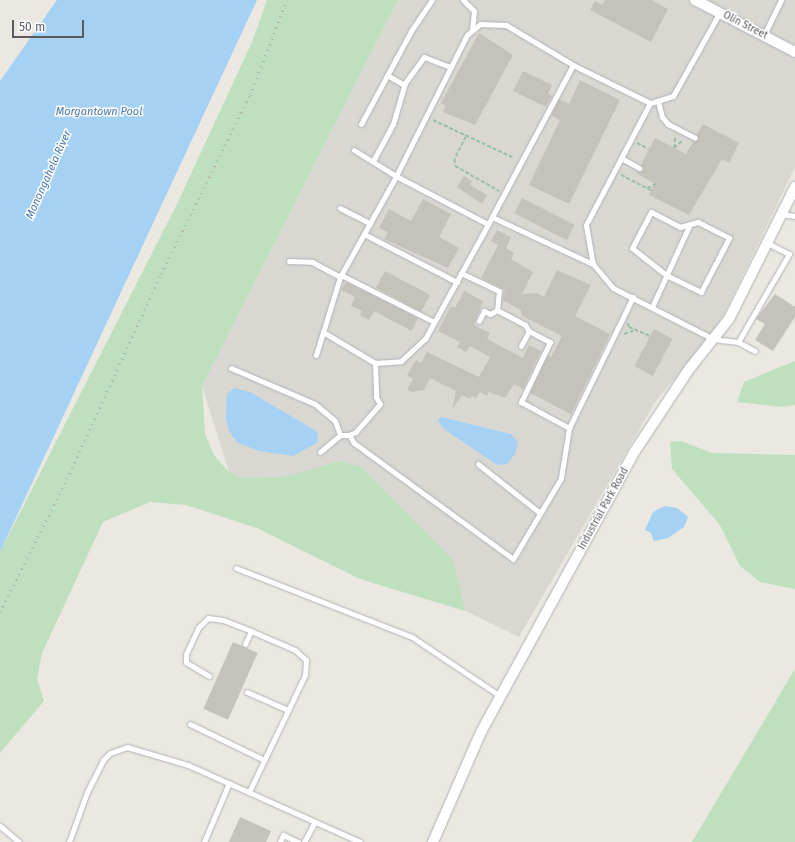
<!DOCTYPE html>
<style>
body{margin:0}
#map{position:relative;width:795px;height:842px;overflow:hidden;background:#eae8e0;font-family:"Fira Sans",sans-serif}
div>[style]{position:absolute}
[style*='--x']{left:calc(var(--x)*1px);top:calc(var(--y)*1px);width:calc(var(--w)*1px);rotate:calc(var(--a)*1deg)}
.industrial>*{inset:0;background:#d9d7d2}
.green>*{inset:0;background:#bee0bf}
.water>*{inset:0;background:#a5d1f5}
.building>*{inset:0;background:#c5c2bc;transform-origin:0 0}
.path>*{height:1.5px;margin-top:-0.75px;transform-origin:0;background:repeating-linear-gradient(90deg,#99c0a4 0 4px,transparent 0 6px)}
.roads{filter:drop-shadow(0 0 1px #b0b2b6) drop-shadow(0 0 1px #b0b2b6)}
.service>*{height:5px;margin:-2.5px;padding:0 2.5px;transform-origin:2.5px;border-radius:2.5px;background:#fff}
.minor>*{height:10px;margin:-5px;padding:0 5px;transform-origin:5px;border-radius:5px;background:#fff}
.rail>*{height:3px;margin-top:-1.5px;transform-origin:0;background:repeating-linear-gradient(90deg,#b0b1b1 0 1px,transparent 0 6px)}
span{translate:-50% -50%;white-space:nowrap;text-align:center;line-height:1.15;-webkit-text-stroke:3px #fff;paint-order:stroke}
.street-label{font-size:10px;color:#595b5f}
.water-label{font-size:11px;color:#4878ac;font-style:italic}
.scale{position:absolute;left:12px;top:20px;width:72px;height:18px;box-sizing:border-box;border:2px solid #595b5f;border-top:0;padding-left:5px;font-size:12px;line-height:14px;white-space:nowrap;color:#595b5f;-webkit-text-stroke:3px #fff;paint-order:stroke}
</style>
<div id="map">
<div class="industrial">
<i style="clip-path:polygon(398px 0,795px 0,795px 167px,717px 329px,655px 402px,519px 637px,238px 500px,202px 386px)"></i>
</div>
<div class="green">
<i style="clip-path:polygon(267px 0,398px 0,202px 386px,205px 434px,214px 455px,229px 472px,240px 478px,285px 477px,340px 461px,361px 467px,453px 560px,465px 611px,360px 579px,257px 528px,186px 505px,150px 502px,103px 522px,42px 653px,37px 679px,44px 701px,0 753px,0 552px,178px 202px,252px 42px)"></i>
<i style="clip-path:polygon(795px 361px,795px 405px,782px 407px,737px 402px,744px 382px)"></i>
<i style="clip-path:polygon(681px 441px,712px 453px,795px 455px,795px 589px,760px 582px,740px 566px,720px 525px,672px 469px,670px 442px)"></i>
<i style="clip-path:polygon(795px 669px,795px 842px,692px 842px)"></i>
</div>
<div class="water">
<i style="clip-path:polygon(57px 0,257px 0,0 552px,0 81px)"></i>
<i style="clip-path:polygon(235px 388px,252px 393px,311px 428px,317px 432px,318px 442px,293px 456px,259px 451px,238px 443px,230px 433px,226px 419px,227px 394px)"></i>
<i style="clip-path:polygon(441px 417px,511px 434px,518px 442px,515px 454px,507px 464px,497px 465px,444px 429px,438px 421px)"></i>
<i style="clip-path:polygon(665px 506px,677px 508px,688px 517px,684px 527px,668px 538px,654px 541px,651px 533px,645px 530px,653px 512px)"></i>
</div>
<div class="building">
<i style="clip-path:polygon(605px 0,651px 0,668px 9px,651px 42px,590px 10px,595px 1px,602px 5px)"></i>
<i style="clip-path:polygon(479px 33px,513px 55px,475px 125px,443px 112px,446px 106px,441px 103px)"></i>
<i style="clip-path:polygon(523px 71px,552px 85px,548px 94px,552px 96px,546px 107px,513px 91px)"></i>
<i style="clip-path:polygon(580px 80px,620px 100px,569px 204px,529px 185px,560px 120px,551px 115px,559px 99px,569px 104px)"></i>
<i style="clip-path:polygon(703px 124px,739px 143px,729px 163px,722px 159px,689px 215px,649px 195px,654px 183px,636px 173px,643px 170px,641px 165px,655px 138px,686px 154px,693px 142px,698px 140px,697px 135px)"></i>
<i style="clip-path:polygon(464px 176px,472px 181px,470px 185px,487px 195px,482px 204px,457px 187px)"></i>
<i style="left:522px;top:198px;width:59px;height:17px;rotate:27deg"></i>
<i style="clip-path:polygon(423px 199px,451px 214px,439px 237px,459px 248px,448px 268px,384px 239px,388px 232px,379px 228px,389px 209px,411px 221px)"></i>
<i style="clip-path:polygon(497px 230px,511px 237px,506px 248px,514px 253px,511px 259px,533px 272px,522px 294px,537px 293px,544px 297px,557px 270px,591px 285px,575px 316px,610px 334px,571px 414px,530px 393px,548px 355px,551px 357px,562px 336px,522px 316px,521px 310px,502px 300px,505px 290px,481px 278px,498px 245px,491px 241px)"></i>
<i style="left:385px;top:271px;width:51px;height:19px;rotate:28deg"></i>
<i style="clip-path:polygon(346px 282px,418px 318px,412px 331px,374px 311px,369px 320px,360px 315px,362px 311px,351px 306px,355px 297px,341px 290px)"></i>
<i style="clip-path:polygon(464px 291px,483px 301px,474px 325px,490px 333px,487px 339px,523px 358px,529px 345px,541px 351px,523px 389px,514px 384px,505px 398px,489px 392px,487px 396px,480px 392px,476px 398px,472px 396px,470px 399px,462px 395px,452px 410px,456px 391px,430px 378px,424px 390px,412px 392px,407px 390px,413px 379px,407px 375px,416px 360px,421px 363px,427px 352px,479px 377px,490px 357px,470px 346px,466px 352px,457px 347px,460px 342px,438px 331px,451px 306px,455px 308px)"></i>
<i style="clip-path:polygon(775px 294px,795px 307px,795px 317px,773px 351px,755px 340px,765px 324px,756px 319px)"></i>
<i style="left:654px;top:329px;width:21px;height:42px;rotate:28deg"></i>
<i style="left:233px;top:642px;width:27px;height:73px;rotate:24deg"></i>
<i style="clip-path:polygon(240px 817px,271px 831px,266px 842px,229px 842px)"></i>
</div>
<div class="path">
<i style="--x:433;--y:120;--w:89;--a:25.1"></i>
<i style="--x:466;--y:137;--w:25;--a:117"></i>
<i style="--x:455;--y:159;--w:7;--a:90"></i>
<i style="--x:455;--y:166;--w:51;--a:29.6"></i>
<i style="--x:637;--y:143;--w:13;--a:27"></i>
<i style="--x:674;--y:148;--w:12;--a:-85"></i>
<i style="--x:674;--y:148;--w:12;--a:-42"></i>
<i style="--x:621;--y:175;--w:34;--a:27"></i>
<i style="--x:647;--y:188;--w:10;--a:-24"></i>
<i style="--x:628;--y:323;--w:4;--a:76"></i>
<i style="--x:629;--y:327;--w:23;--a:23"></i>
<i style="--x:624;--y:334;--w:12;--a:-20"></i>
</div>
<div class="roads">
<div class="service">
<i style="--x:463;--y:0;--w:16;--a:45"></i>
<i style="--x:474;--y:11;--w:19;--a:96"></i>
<i style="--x:720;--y:12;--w:96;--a:119.2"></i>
<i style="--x:673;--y:96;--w:24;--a:163"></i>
<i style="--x:650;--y:103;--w:138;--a:117.7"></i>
<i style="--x:586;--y:225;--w:40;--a:80"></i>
<i style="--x:593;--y:264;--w:31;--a:50"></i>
<i style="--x:613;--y:288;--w:112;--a:27"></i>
<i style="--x:713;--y:339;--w:25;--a:7"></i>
<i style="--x:738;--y:342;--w:102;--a:-59.9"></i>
<i style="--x:789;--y:254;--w:25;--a:-153"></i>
<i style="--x:764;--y:35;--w:39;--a:-64"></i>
<i style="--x:573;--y:65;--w:172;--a:118.1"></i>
<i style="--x:492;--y:217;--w:111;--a:25"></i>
<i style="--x:387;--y:75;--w:20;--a:30"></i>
<i style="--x:658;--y:101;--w:16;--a:76"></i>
<i style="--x:662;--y:117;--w:9;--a:49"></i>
<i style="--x:668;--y:124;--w:30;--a:27"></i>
<i style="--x:361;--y:124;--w:106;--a:-61.7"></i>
<i style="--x:411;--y:31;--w:37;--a:-56"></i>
<i style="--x:354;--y:150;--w:49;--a:31.8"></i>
<i style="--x:396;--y:176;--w:104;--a:27.6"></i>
<i style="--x:621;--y:158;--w:21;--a:29"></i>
<i style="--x:373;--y:161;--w:42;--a:-61.6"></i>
<i style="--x:393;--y:124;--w:43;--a:-73.7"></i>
<i style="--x:405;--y:83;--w:32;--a:-54"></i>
<i style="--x:424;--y:57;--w:28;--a:21"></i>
<i style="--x:340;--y:208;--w:34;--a:27"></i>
<i style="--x:651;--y:212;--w:33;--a:27"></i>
<i style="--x:680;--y:227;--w:19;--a:-16"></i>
<i style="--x:698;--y:222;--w:35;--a:27"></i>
<i style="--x:729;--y:238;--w:61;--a:117.4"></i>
<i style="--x:701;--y:292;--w:39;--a:-154"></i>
<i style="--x:666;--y:275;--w:43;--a:-141.5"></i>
<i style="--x:632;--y:248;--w:41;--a:-62.2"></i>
<i style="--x:781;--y:214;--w:14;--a:8"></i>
<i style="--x:364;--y:234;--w:105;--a:27.3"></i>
<i style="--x:289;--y:261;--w:23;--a:2"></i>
<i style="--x:312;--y:262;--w:32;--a:28"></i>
<i style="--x:461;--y:273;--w:42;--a:25.3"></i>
<i style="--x:499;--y:291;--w:19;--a:96"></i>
<i style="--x:497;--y:310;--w:8;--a:150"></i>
<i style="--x:490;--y:314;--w:7;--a:-153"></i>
<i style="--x:484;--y:311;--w:11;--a:117"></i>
<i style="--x:341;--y:275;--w:104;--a:26.8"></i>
<i style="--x:652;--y:307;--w:91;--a:-65.4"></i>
<i style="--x:497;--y:310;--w:32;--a:28"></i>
<i style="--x:525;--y:325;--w:7;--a:56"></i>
<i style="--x:323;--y:332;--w:61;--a:30.8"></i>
<i style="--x:375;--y:363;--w:26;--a:-4"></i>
<i style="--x:401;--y:361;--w:33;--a:-43"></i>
<i style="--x:425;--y:339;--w:139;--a:-61.2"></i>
<i style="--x:738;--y:342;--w:19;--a:28"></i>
<i style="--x:521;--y:346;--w:17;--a:-62"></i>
<i style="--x:529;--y:331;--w:24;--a:28"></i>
<i style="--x:550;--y:342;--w:67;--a:115.8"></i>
<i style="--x:521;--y:402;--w:55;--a:28.4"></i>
<i style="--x:316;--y:355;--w:82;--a:-72.9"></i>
<i style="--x:340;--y:277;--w:113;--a:-60.9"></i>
<i style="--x:395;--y:178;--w:160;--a:-63.3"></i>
<i style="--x:467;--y:35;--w:17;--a:-40"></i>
<i style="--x:480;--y:24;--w:26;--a:2"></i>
<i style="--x:506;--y:25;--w:78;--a:30.8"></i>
<i style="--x:573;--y:65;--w:86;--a:26.3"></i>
<i style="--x:375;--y:363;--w:34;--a:88"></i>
<i style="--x:376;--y:397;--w:8;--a:60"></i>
<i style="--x:380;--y:404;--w:37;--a:131"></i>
<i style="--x:356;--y:432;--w:8;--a:157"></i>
<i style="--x:349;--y:435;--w:9;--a:58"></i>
<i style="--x:354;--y:443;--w:197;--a:36.1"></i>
<i style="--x:513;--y:559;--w:94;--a:-59.3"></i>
<i style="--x:561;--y:478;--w:51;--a:-80.9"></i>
<i style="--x:569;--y:428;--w:146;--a:-64"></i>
<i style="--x:231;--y:368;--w:91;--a:23.2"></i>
<i style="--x:315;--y:404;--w:26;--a:40"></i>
<i style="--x:335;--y:421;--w:15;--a:70"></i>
<i style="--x:340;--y:435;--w:9;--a:0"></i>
<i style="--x:320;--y:452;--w:26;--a:-40"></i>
<i style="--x:478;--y:464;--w:79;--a:38.3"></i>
<i style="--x:236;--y:568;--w:189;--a:21.4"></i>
<i style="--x:412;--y:637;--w:106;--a:33.8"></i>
<i style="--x:245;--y:644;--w:14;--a:-65"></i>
<i style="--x:209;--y:676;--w:27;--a:-149"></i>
<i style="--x:186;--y:662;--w:8;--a:-90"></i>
<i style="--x:186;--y:654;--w:29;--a:-65"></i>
<i style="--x:198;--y:628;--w:14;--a:-45"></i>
<i style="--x:208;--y:618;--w:15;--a:8"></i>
<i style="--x:223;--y:620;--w:30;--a:21"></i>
<i style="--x:251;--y:631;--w:48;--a:23.4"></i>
<i style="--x:295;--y:650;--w:15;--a:42"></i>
<i style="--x:306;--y:660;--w:15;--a:94"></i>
<i style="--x:305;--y:675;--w:130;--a:115.6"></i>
<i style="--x:247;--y:692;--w:45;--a:23.7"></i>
<i style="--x:190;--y:724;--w:82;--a:25.9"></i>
<i style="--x:0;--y:826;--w:25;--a:40"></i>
<i style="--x:69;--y:842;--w:53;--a:-70.2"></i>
<i style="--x:87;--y:792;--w:36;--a:-63"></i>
<i style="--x:103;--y:760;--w:10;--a:-45"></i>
<i style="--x:110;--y:753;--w:18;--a:-19"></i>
<i style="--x:127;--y:747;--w:64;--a:16.4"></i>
<i style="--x:188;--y:765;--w:188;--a:24.1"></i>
<i style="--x:204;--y:842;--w:64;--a:-67"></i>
<i style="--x:280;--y:842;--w:8;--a:-67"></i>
<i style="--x:283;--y:835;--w:17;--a:25"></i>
<i style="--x:304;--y:842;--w:21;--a:-62"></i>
</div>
<div class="minor">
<i style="--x:695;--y:0;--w:113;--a:27.5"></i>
<i style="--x:433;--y:842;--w:120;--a:-66.4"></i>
<i style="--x:481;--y:732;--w:320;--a:-61.3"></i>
<i style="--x:635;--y:451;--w:100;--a:-56.5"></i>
<i style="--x:690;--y:368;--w:63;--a:-51.5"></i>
<i style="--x:729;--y:319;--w:148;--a:-63.4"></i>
</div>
</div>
<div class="rail">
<i style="--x:0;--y:612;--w:149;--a:-63.3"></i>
<i style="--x:67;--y:479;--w:226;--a:-65.4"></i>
<i style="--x:161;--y:274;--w:200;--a:-63.6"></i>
<i style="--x:250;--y:95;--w:102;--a:-68.7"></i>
</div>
<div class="street-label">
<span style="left:745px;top:26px;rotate:27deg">Olin Street</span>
<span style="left:604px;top:509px;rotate:-61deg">Industrial Park Road</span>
</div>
<div class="water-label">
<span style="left:99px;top:112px">Morgantown Pool</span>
<span style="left:49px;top:175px;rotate:-66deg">Monongahela River</span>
</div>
<div class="scale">50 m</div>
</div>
